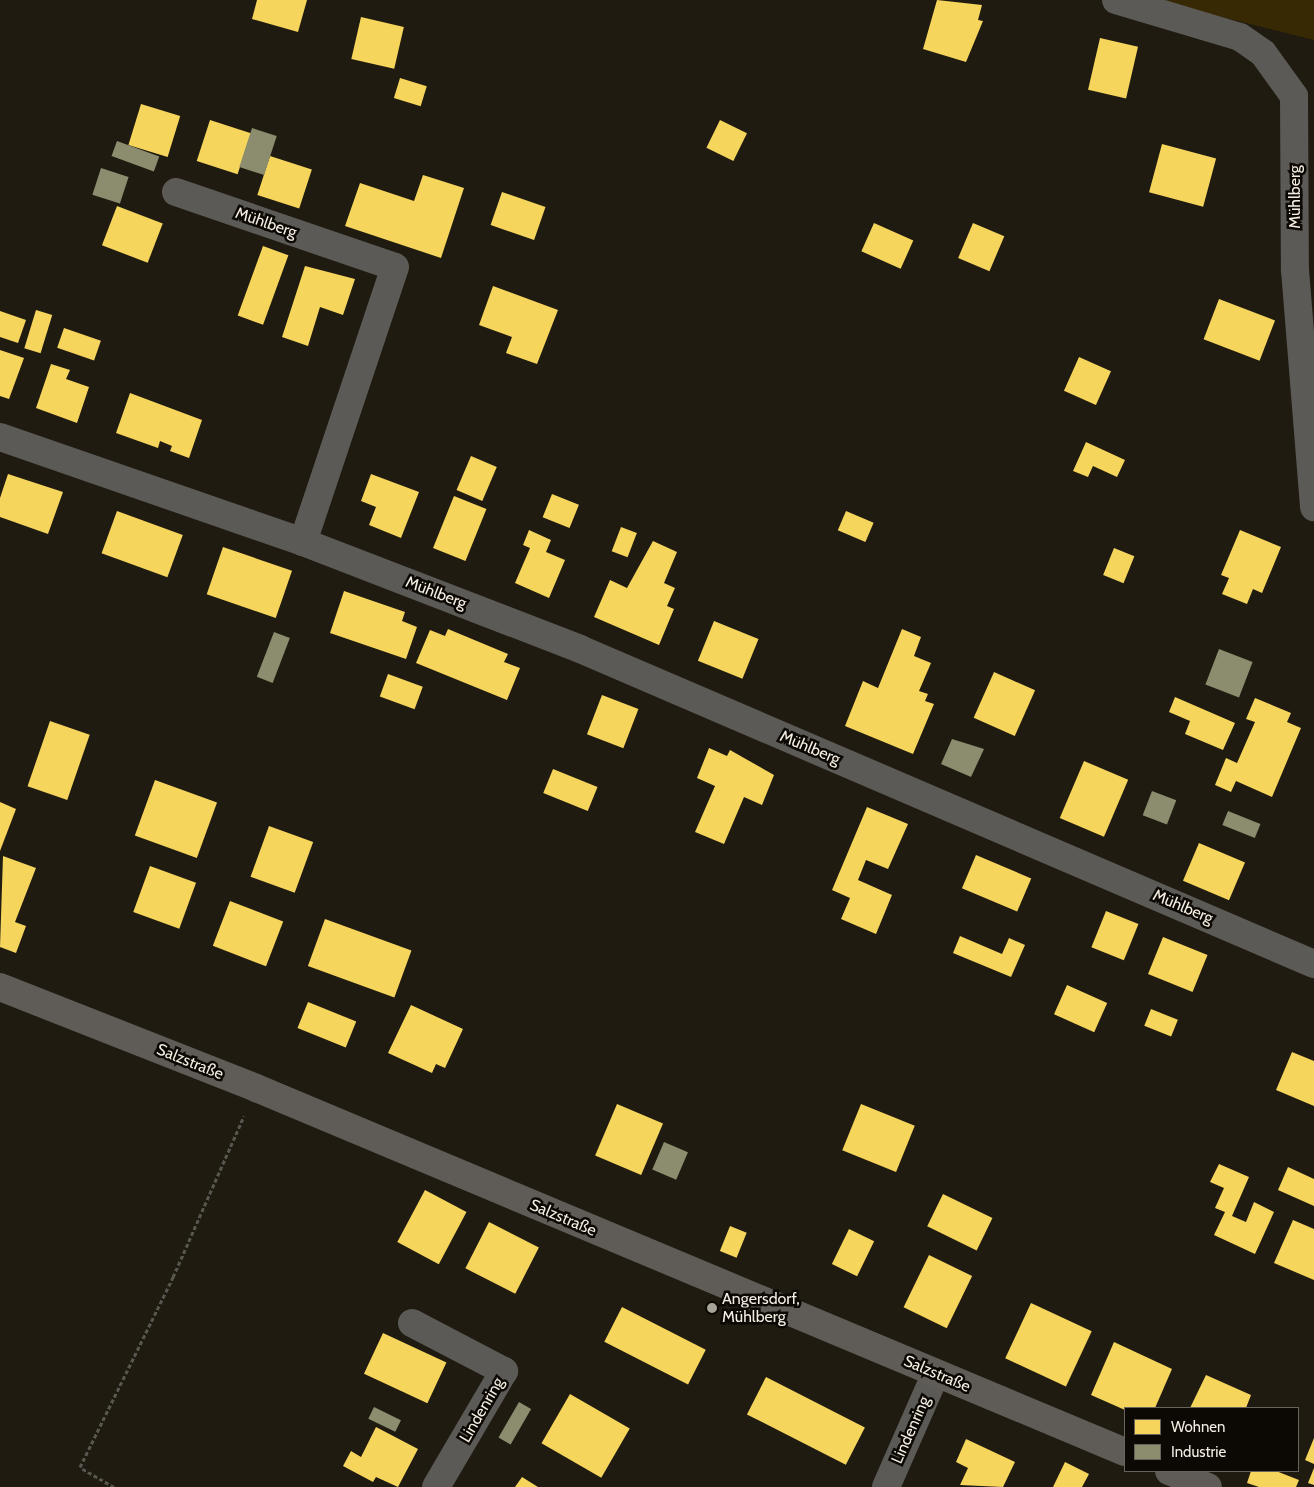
<!DOCTYPE html>
<meta charset="utf-8">
<style>
body{margin:0}
#map{position:relative;width:1314px;height:1487px;overflow:hidden;background:#201b11;font-family:Cabin,sans-serif}
div>[style]{position:absolute}
[style*='--x']{left:calc(var(--x)*1px);top:calc(var(--y)*1px);width:calc(var(--w)*1px);rotate:calc(var(--a)*1deg)}
.green>*{inset:0;background:#372904}
.homes>*{inset:0;background:#f6d55c;transform-origin:0 0}
.industry>*{inset:0;background:#8c8c6e;transform-origin:0 0}
.path>*{height:3px;margin-top:-1.5px;transform-origin:0;background:repeating-linear-gradient(90deg,#575650 0 4px,transparent 0 6.5px)}
.street>*{height:28px;margin:-14px;padding:0 14px;transform-origin:14px;border-radius:14px;background:#5c5a56}
.secondary>*{height:28px;margin:-14px;padding:0 14px;transform-origin:14px;border-radius:14px;background:#5f5c57}
.dots>*{width:14px;height:14px;translate:-50% -50%;box-sizing:border-box;border:2px solid #0c0803;border-radius:50%}
span{translate:-50% -50%;white-space:nowrap;text-align:center;line-height:1.15;-webkit-text-stroke:5px #0c0803;paint-order:stroke}
.street-label{font-size:16px;color:#f3ede2}
.poi-label{font-size:16px;color:#f3ede2}
.left{translate:0 -50%;text-align:left}
.legend{position:absolute;left:1124px;top:1407px;width:175px;height:65px;box-sizing:border-box;background:#0c0803;border:1px solid #68645c;margin:0;padding:6px 9px;list-style:none;font-size:15px;color:#f3ede2}
.legend li{display:flex;align-items:center;gap:10px;height:25px}
.legend b{width:25px;border:1px solid #68645c}
</style>
<div id="map">
<div class="green">
<i style="clip-path:polygon(1155px 0,1314px 0,1314px 40px)"></i>
</div>
<div class="homes">
<i style="clip-path:polygon(257px 0,307px 0,298px 32px,252px 19px)"></i>
<i style="clip-path:polygon(937px 0,982px 5px,978px 20px,983px 21px,966px 62px,923px 49px)"></i>
<i style="left:361px;top:17px;width:44px;height:43px;rotate:13deg"></i>
<i style="left:1100px;top:38px;width:39px;height:53px;rotate:13deg"></i>
<i style="left:400px;top:78px;width:28px;height:21px;rotate:17deg"></i>
<i style="left:141px;top:104px;width:41px;height:43px;rotate:17deg"></i>
<i style="left:210px;top:120px;width:43px;height:43px;rotate:18deg"></i>
<i style="left:720px;top:120px;width:30px;height:31px;rotate:26deg"></i>
<i style="left:1162px;top:144px;width:56px;height:50px;rotate:15deg"></i>
<i style="left:270px;top:156px;width:44px;height:41px;rotate:18deg"></i>
<i style="clip-path:polygon(423px 175px,464px 188px,441px 258px,345px 226px,360px 183px,414px 201px)"></i>
<i style="left:502px;top:192px;width:46px;height:35px;rotate:19deg"></i>
<i style="left:117px;top:206px;width:49px;height:42px;rotate:21deg"></i>
<i style="left:874px;top:223px;width:43px;height:31px;rotate:24deg"></i>
<i style="left:973px;top:223px;width:34px;height:38px;rotate:23deg"></i>
<i style="left:263px;top:246px;width:27px;height:74px;rotate:20deg"></i>
<i style="clip-path:polygon(305px 266px,355px 279px,343px 315px,320px 307px,308px 346px,282px 337px)"></i>
<i style="clip-path:polygon(493px 286px,558px 310px,537px 364px,506px 353px,512px 337px,479px 325px)"></i>
<i style="left:1219px;top:299px;width:60px;height:43px;rotate:21deg"></i>
<i style="left:36px;top:310px;width:17px;height:40px;rotate:17deg"></i>
<i style="clip-path:polygon(0 311px,26px 320px,18px 343px,0 337px)"></i>
<i style="left:64px;top:328px;width:39px;height:21px;rotate:19deg"></i>
<i style="clip-path:polygon(0 350px,24px 358px,9px 399px,0 396px)"></i>
<i style="left:1079px;top:357px;width:35px;height:37px;rotate:24deg"></i>
<i style="clip-path:polygon(51px 364px,70px 370px,66px 379px,89px 387px,77px 423px,36px 408px)"></i>
<i style="clip-path:polygon(130px 393px,202px 420px,189px 458px,170px 451px,172px 446px,160px 441px,158px 448px,116px 433px)"></i>
<i style="clip-path:polygon(1086px 442px,1125px 460px,1117px 477px,1093px 466px,1088px 477px,1073px 471px)"></i>
<i style="left:471px;top:456px;width:28px;height:37px;rotate:23deg"></i>
<i style="clip-path:polygon(8px 474px,63px 492px,48px 534px,0 517px,0 498px)"></i>
<i style="clip-path:polygon(371px 474px,419px 492px,401px 538px,369px 525px,376px 507px,361px 501px)"></i>
<i style="left:552px;top:494px;width:29px;height:25px;rotate:22deg"></i>
<i style="left:454px;top:496px;width:35px;height:56px;rotate:22deg"></i>
<i style="left:117px;top:511px;width:70px;height:45px;rotate:20deg"></i>
<i style="left:846px;top:511px;width:30px;height:21px;rotate:23deg"></i>
<i style="left:621px;top:527px;width:17px;height:26px;rotate:21deg"></i>
<i style="clip-path:polygon(529px 530px,551px 540px,546px 552px,565px 560px,549px 598px,515px 583px,530px 548px,523px 545px)"></i>
<i style="clip-path:polygon(1240px 530px,1281px 547px,1262px 593px,1253px 589px,1247px 604px,1222px 594px,1229px 578px,1221px 575px)"></i>
<i style="clip-path:polygon(653px 541px,677px 552px,664px 583px,675px 588px,667px 606px,674px 609px,659px 645px,594px 617px,610px 580px,627px 588px)"></i>
<i style="left:223px;top:547px;width:73px;height:50px;rotate:19deg"></i>
<i style="left:1114px;top:548px;width:22px;height:29px;rotate:22deg"></i>
<i style="clip-path:polygon(344px 591px,405px 612px,402px 621px,417px 627px,406px 659px,330px 633px)"></i>
<i style="left:714px;top:621px;width:48px;height:43px;rotate:22deg"></i>
<i style="clip-path:polygon(448px 629px,508px 654px,504px 662px,520px 668px,507px 700px,416px 663px,430px 630px,445px 636px)"></i>
<i style="clip-path:polygon(902px 629px,921px 637px,914px 656px,931px 663px,919px 691px,928px 694px,925px 701px,934px 704px,913px 754px,845px 726px,863px 681px,878px 688px)"></i>
<i style="left:994px;top:672px;width:45px;height:50px;rotate:24deg"></i>
<i style="left:388px;top:674px;width:37px;height:24px;rotate:20deg"></i>
<i style="left:602px;top:695px;width:39px;height:42px;rotate:21deg"></i>
<i style="clip-path:polygon(1175px 697px,1235px 723px,1223px 750px,1185px 734px,1190px 721px,1169px 712px)"></i>
<i style="clip-path:polygon(1255px 698px,1291px 713px,1287px 722px,1301px 728px,1272px 797px,1236px 781px,1231px 792px,1215px 785px,1226px 758px,1237px 763px,1255px 722px,1246px 719px)"></i>
<i style="left:50px;top:721px;width:42px;height:69px;rotate:19deg"></i>
<i style="clip-path:polygon(709px 748px,727px 756px,730px 750px,774px 775px,762px 805px,744px 797px,724px 844px,695px 832px,715px 786px,697px 778px)"></i>
<i style="left:1084px;top:761px;width:48px;height:62px;rotate:23deg"></i>
<i style="left:553px;top:769px;width:48px;height:26px;rotate:22deg"></i>
<i style="left:155px;top:780px;width:66px;height:59px;rotate:20deg"></i>
<i style="clip-path:polygon(0 802px,16px 809px,0 851px)"></i>
<i style="clip-path:polygon(867px 807px,908px 824px,888px 869px,866px 860px,858px 880px,892px 895px,876px 934px,841px 919px,850px 898px,832px 890px)"></i>
<i style="left:269px;top:826px;width:47px;height:54px;rotate:20deg"></i>
<i style="left:1199px;top:843px;width:50px;height:41px;rotate:23deg"></i>
<i style="left:976px;top:855px;width:60px;height:36px;rotate:23deg"></i>
<i style="clip-path:polygon(3px 856px,36px 868px,15px 922px,26px 926px,16px 953px,0 947px)"></i>
<i style="left:150px;top:866px;width:49px;height:49px;rotate:20deg"></i>
<i style="left:230px;top:901px;width:57px;height:48px;rotate:21deg"></i>
<i style="left:1106px;top:911px;width:35px;height:39px;rotate:22deg"></i>
<i style="left:325px;top:919px;width:92px;height:50px;rotate:20deg"></i>
<i style="clip-path:polygon(960px 936px,1002px 954px,1009px 938px,1025px 945px,1011px 977px,953px 953px)"></i>
<i style="left:1163px;top:937px;width:48px;height:40px;rotate:22deg"></i>
<i style="left:1067px;top:985px;width:44px;height:32px;rotate:24deg"></i>
<i style="left:308px;top:1002px;width:52px;height:28px;rotate:22deg"></i>
<i style="clip-path:polygon(411px 1005px,463px 1029px,445px 1068px,436px 1064px,432px 1073px,388px 1053px)"></i>
<i style="left:1151px;top:1009px;width:29px;height:18px;rotate:22deg"></i>
<i style="clip-path:polygon(1292px 1052px,1314px 1061px,1314px 1106px,1276px 1090px)"></i>
<i style="left:617px;top:1104px;width:50px;height:56px;rotate:23deg"></i>
<i style="left:861px;top:1104px;width:58px;height:50px;rotate:22deg"></i>
<i style="clip-path:polygon(1219px 1164px,1249px 1177px,1232px 1216px,1246px 1222px,1254px 1202px,1274px 1212px,1255px 1254px,1214px 1235px,1225px 1212px,1215px 1208px,1224px 1188px,1210px 1182px)"></i>
<i style="clip-path:polygon(1288px 1167px,1314px 1179px,1314px 1206px,1278px 1190px)"></i>
<i style="left:425px;top:1190px;width:47px;height:59px;rotate:28deg"></i>
<i style="left:943px;top:1194px;width:55px;height:36px;rotate:26deg"></i>
<i style="clip-path:polygon(1293px 1220px,1314px 1229px,1314px 1280px,1274px 1263px)"></i>
<i style="left:489px;top:1222px;width:56px;height:52px;rotate:27deg"></i>
<i style="left:730px;top:1226px;width:18px;height:27px;rotate:22deg"></i>
<i style="left:849px;top:1229px;width:28px;height:39px;rotate:26deg"></i>
<i style="left:929px;top:1255px;width:48px;height:58px;rotate:26deg"></i>
<i style="left:1031px;top:1303px;width:67px;height:61px;rotate:25deg"></i>
<i style="left:622px;top:1307px;width:94px;height:39px;rotate:27deg"></i>
<i style="left:383px;top:1333px;width:70px;height:45px;rotate:25deg"></i>
<i style="clip-path:polygon(1114px 1342px,1172px 1369px,1155px 1408px,1125px 1410px,1091px 1395px)"></i>
<i style="clip-path:polygon(1206px 1375px,1251px 1395px,1246px 1408px,1190px 1408px)"></i>
<i style="left:766px;top:1377px;width:111px;height:42px;rotate:27deg"></i>
<i style="left:570px;top:1394px;width:69px;height:57px;rotate:30deg"></i>
<i style="clip-path:polygon(376px 1427px,418px 1449px,398px 1487px,376px 1477px,373px 1482px,343px 1466px,351px 1451px,361px 1457px)"></i>
<i style="clip-path:polygon(1314px 1438px,1314px 1464px,1305px 1460px)"></i>
<i style="clip-path:polygon(966px 1439px,1015px 1462px,1003px 1487px,960px 1485px,968px 1468px,956px 1462px)"></i>
<i style="clip-path:polygon(1065px 1462px,1089px 1474px,1082px 1487px,1053px 1487px)"></i>
<i style="clip-path:polygon(1314px 1468px,1314px 1485px,1308px 1483px)"></i>
<i style="clip-path:polygon(1251px 1471px,1276px 1471px,1299px 1480px,1296px 1487px,1259px 1487px,1247px 1483px)"></i>
<i style="clip-path:polygon(522px 1477px,538px 1487px,515px 1487px)"></i>
</div>
<div class="industry">
<i style="left:252px;top:128px;width:26px;height:41px;rotate:18deg"></i>
<i style="left:117px;top:141px;width:45px;height:16px;rotate:20deg"></i>
<i style="left:101px;top:168px;width:29px;height:28px;rotate:18deg"></i>
<i style="left:274px;top:632px;width:17px;height:48px;rotate:21deg"></i>
<i style="left:1219px;top:649px;width:36px;height:38px;rotate:21deg"></i>
<i style="clip-path:polygon(952px 739px,984px 749px,971px 777px,941px 764px)"></i>
<i style="left:1152px;top:791px;width:26px;height:26px;rotate:21deg"></i>
<i style="left:1228px;top:811px;width:35px;height:15px;rotate:22deg"></i>
<i style="left:664px;top:1142px;width:26px;height:30px;rotate:23deg"></i>
<i style="left:519px;top:1402px;width:14px;height:41px;rotate:30deg"></i>
<i style="left:374px;top:1407px;width:30px;height:13px;rotate:26deg"></i>
</div>
<div class="path">
<i style="--x:114;--y:1487;--w:39;--a:-150"></i>
<i style="--x:80;--y:1467;--w:212;--a:-63.9"></i>
<i style="--x:173;--y:1277;--w:176;--a:-66.2"></i>
</div>
<div class="street">
<i style="--x:1116;--y:0;--w:129;--a:16.6"></i>
<i style="--x:1240;--y:37;--w:28;--a:35"></i>
<i style="--x:1263;--y:53;--w:53;--a:54.2"></i>
<i style="--x:1294;--y:96;--w:174;--a:89.7"></i>
<i style="--x:1295;--y:270;--w:238;--a:85.4"></i>
<i style="--x:176;--y:192;--w:231;--a:18.9"></i>
<i style="--x:395;--y:267;--w:290;--a:108.5"></i>
<i style="--x:0;--y:437;--w:321;--a:19.1"></i>
<i style="--x:303;--y:542;--w:297;--a:21.1"></i>
<i style="--x:580;--y:649;--w:799;--a:23.23"></i>
<i style="--x:412;--y:1323;--w:104;--a:27.6"></i>
<i style="--x:504;--y:1371;--w:134;--a:120.4"></i>
<i style="--x:886;--y:1487;--w:124;--a:-66.3"></i>
</div>
<div class="secondary">
<i style="--x:0;--y:987;--w:275;--a:21.5"></i>
<i style="--x:256;--y:1088;--w:942;--a:22.73"></i>
<i style="--x:1169;--y:1471;--w:42;--a:22.3"></i>
</div>
<div class="dots">
<i style="left:712px;top:1308px;background:#a9a499"></i>
</div>
<div class="street-label">
<span style="left:1295px;top:197px;rotate:-90deg">Mühlberg</span>
<span style="left:266px;top:223px;rotate:19deg">Mühlberg</span>
<span style="left:436px;top:593px;rotate:21deg">Mühlberg</span>
<span style="left:810px;top:748px;rotate:23deg">Mühlberg</span>
<span style="left:1183px;top:907px;rotate:23deg">Mühlberg</span>
<span style="left:190px;top:1062px;rotate:22deg">Salzstraße</span>
<span style="left:563px;top:1218px;rotate:23deg">Salzstraße</span>
<span style="left:937px;top:1374px;rotate:23deg">Salzstraße</span>
<span style="left:482px;top:1410px;rotate:-60deg">Lindenring</span>
<span style="left:911px;top:1430px;rotate:-66deg">Lindenring</span>
</div>
<div class="poi-label">
<span class="left" style="left:722px;top:1308px">Angersdorf,<br>Mühlberg</span>
</div>
<ul class="legend">
<li><b style="height:14px;background:#f6d55c"></b>Wohnen</li>
<li><b style="height:14px;background:#8c8c6e"></b>Industrie</li>
</ul>
</div>
